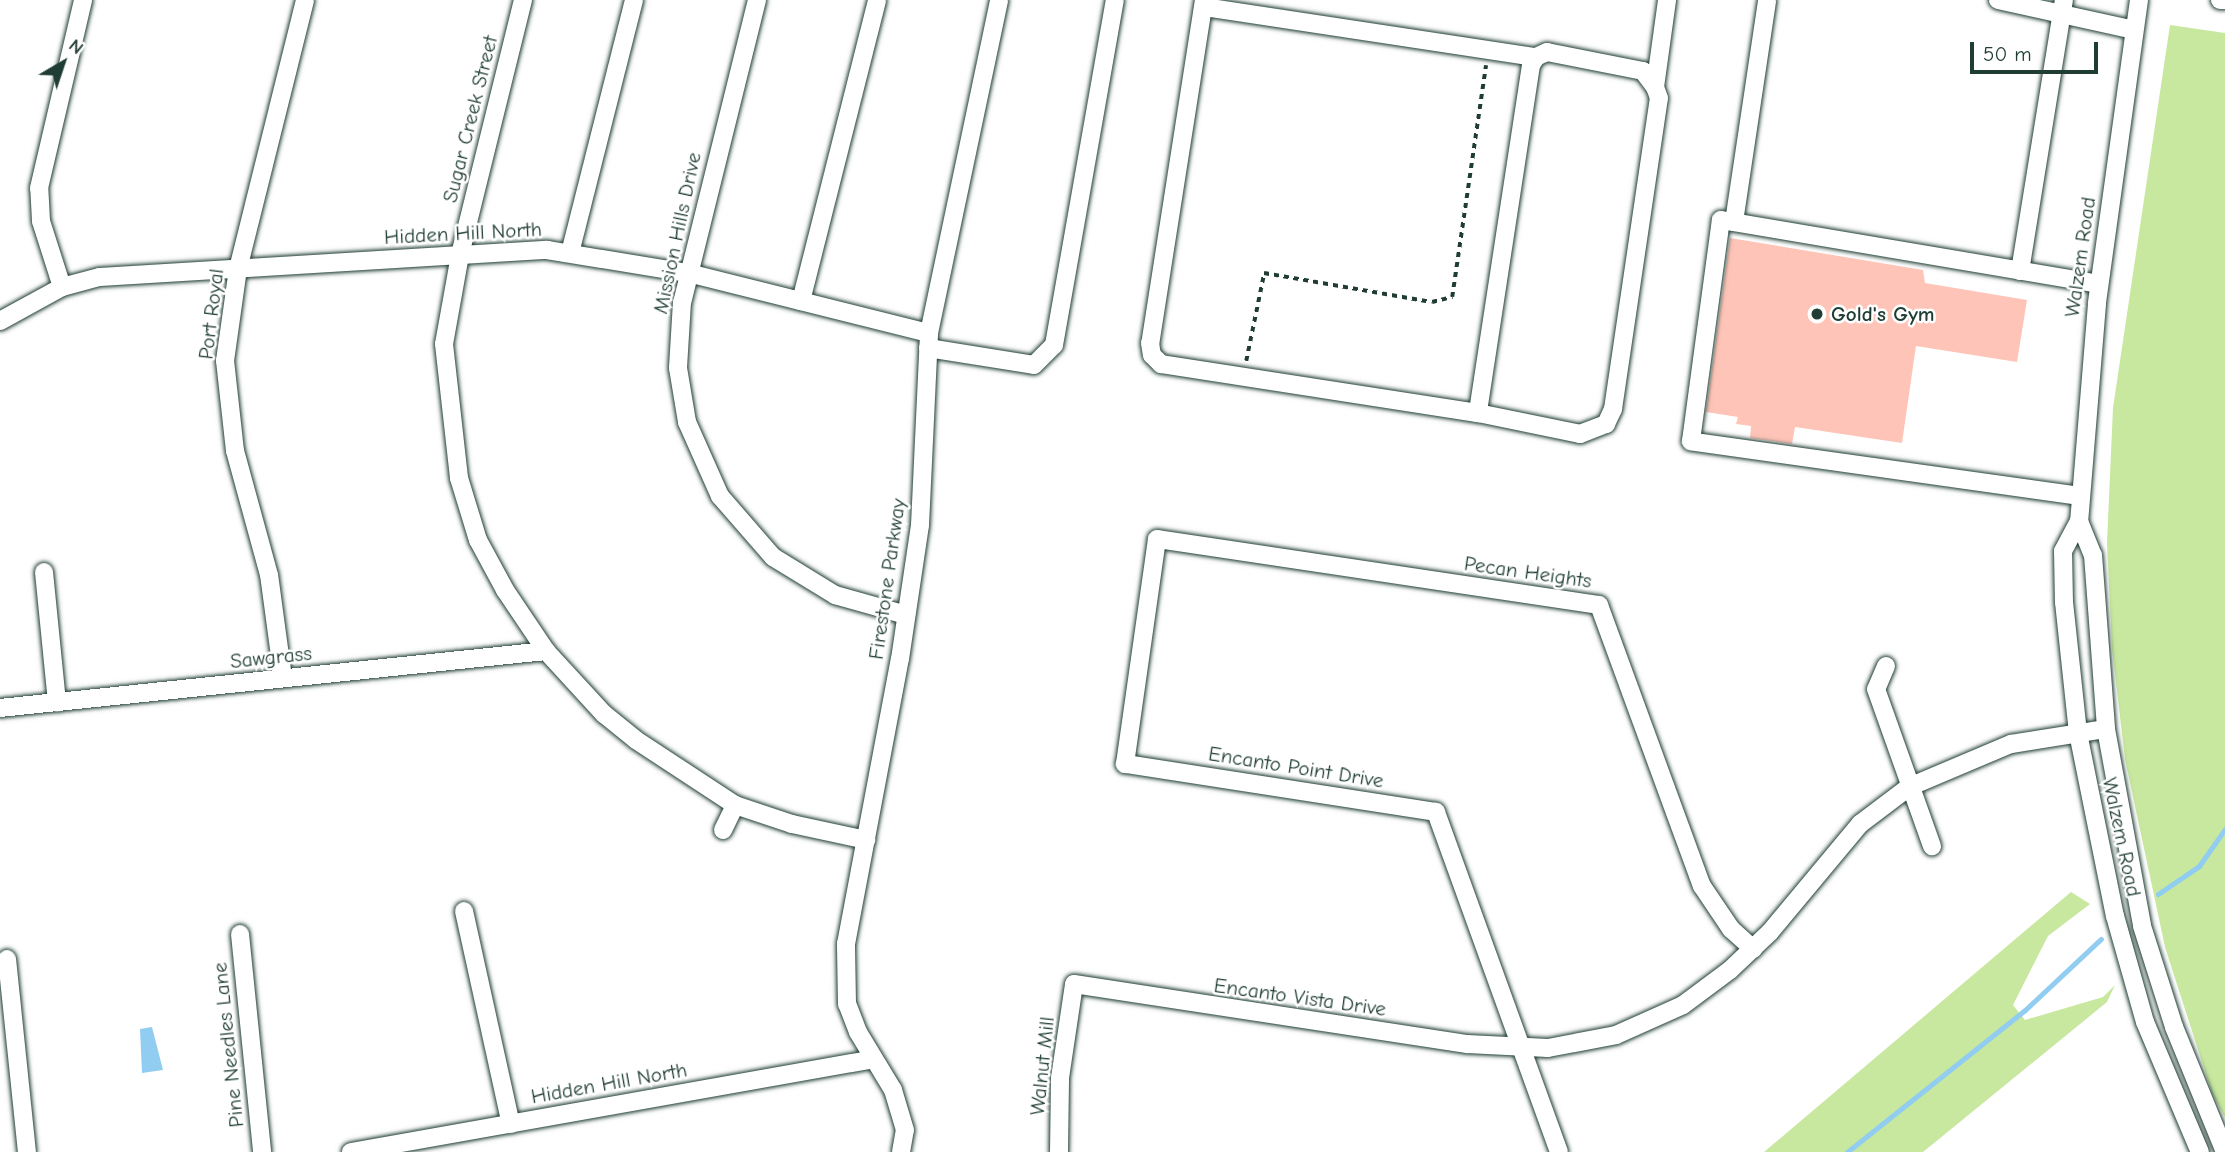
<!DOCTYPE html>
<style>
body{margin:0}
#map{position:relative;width:2225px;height:1152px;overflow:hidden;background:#fff;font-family:"Comic Neue",sans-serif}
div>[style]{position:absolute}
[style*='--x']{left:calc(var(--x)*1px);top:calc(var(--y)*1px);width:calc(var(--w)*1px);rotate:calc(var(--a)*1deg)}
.green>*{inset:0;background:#c8e79f}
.water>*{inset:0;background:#91ccf1}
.stream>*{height:5px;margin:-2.5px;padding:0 2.5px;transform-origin:2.5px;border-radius:2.5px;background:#91ccf1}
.building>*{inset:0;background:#ffc4b8}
.path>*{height:3.5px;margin-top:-1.75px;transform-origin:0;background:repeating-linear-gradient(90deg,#1f3d34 0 5px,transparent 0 10px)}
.roads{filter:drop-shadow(0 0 2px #1f3d34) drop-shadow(0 0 2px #1f3d34)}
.minor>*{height:18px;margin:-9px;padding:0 9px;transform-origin:9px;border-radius:9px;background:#fff}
.dots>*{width:19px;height:19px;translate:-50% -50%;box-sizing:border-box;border:4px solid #fff;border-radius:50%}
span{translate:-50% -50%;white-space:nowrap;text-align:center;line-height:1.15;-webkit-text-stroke:5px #fff;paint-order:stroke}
.street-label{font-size:21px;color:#1f3d34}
.poi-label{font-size:21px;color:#1f3d34;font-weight:700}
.left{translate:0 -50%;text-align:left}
.north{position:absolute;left:28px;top:28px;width:70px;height:70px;-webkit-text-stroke:5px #fff;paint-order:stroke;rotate:39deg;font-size:19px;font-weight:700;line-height:28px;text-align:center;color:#1f3d34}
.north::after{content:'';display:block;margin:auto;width:24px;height:32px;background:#1f3d34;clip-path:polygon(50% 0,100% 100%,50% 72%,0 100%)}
.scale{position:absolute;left:1970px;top:42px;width:128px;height:32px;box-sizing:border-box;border:4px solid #1f3d34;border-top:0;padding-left:9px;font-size:21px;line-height:24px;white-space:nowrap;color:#1f3d34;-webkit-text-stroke:5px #fff;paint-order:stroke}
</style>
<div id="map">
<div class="green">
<i style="clip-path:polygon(2170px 25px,2225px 33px,2225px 1118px,2212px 1093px,2165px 947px,2125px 759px,2112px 648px,2107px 543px,2113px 408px)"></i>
<i style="clip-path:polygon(2071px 892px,2090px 904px,2048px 936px,2013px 1005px,2025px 1020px,2103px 997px,2115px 985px,2107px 1002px,1923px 1152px,1764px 1152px)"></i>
</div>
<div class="water">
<i style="clip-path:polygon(152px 1027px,163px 1070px,142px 1073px,140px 1029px)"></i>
</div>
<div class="stream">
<i style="--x:2158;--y:894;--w:50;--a:-34.3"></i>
<i style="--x:2199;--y:866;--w:45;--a:-54.9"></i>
<i style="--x:1847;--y:1152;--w:228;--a:-38.6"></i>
<i style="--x:2025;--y:1010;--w:104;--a:-43.1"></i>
</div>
<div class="building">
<i style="clip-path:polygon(1730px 238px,1923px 270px,1925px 283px,2027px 300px,2017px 362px,1916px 346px,1902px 443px,1795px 427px,1792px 444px,1750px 438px,1751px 426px,1736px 424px,1738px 417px,1706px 412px)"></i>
</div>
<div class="path">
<i style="--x:1246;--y:361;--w:90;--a:-78.4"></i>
<i style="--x:1264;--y:273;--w:170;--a:9.8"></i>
<i style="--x:1432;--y:302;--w:21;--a:-14"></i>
<i style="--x:1452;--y:297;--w:234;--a:-81.7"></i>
</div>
<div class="roads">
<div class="minor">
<i style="--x:523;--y:0;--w:263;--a:103.9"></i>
<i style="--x:460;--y:255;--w:90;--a:100.2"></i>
<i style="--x:444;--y:344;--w:135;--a:83.6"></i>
<i style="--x:459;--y:478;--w:65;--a:73"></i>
<i style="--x:478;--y:540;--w:57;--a:61.6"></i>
<i style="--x:505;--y:590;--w:73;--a:56.1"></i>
<i style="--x:546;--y:651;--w:86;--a:47.4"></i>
<i style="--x:604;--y:714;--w:41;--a:39.1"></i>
<i style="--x:636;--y:740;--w:118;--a:33.3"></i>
<i style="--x:735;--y:805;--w:60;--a:18.4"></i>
<i style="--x:792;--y:824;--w:76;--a:12.2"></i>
<i style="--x:757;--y:0;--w:311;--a:103.9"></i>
<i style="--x:682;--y:302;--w:66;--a:93.5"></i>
<i style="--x:678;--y:368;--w:55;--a:80.5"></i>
<i style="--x:687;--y:422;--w:81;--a:66"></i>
<i style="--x:720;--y:496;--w:81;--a:49"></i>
<i style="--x:773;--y:557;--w:73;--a:31.5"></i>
<i style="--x:835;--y:595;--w:74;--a:15.7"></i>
<i style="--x:1204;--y:0;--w:347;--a:98.9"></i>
<i style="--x:1150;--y:343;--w:12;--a:81"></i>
<i style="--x:1152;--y:355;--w:13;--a:45"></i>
<i style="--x:1161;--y:364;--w:321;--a:8.8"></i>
<i style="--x:1478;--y:413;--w:104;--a:11.6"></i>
<i style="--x:1580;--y:434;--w:28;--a:-21"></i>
<i style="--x:1606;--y:424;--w:17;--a:-65"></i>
<i style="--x:1613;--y:409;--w:314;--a:-81.6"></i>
<i style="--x:1659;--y:98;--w:12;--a:-110"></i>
<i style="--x:1655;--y:87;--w:20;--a:-127"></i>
<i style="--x:1643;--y:71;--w:98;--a:-168.8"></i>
<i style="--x:1547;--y:52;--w:12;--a:156"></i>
<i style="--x:1536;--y:57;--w:9;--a:122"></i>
<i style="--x:1531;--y:65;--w:352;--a:98.7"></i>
<i style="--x:1998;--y:0;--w:139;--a:12.4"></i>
<i style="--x:2139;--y:0;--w:307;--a:97.9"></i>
<i style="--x:2097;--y:304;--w:218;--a:94.7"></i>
<i style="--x:2079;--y:521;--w:34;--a:118"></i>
<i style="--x:2063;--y:551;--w:51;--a:88.9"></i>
<i style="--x:2064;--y:602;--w:132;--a:83.9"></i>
<i style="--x:2078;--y:733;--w:187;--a:78.6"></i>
<i style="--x:2115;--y:916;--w:110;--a:74.2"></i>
<i style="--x:2145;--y:1022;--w:141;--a:67.1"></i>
<i style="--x:2220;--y:0;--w:5;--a:0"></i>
<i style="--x:1204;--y:7;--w:336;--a:8.6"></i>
<i style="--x:1655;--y:87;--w:88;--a:-82.1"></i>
<i style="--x:1734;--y:222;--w:224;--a:-81.5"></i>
<i style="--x:570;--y:253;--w:261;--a:-75.8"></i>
<i style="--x:2020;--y:271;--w:275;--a:-80.8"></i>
<i style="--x:62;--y:287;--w:69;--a:-107.7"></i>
<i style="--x:41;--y:221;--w:33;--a:-93"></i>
<i style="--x:39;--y:188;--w:193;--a:-76.8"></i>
<i style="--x:801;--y:301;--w:310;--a:-75.8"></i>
<i style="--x:0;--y:321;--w:71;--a:-28.7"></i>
<i style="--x:62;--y:287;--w:39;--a:-15"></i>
<i style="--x:100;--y:277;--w:448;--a:-3.5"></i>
<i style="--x:547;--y:250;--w:143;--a:9.3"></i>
<i style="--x:688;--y:273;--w:248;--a:14"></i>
<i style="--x:928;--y:348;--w:107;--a:9.1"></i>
<i style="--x:1034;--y:365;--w:28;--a:-45"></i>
<i style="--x:1054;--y:345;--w:350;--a:-80"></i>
<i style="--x:2080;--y:496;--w:393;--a:-172"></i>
<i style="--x:1691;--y:441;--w:223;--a:-82.3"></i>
<i style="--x:1721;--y:220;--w:383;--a:9.6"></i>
<i style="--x:2079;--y:521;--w:37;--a:68"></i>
<i style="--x:2093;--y:555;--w:174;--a:85.7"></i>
<i style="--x:2106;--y:729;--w:200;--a:79.6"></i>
<i style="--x:2142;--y:926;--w:106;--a:72.4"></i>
<i style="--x:2174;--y:1027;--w:135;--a:67.8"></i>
<i style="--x:44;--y:572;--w:131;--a:84.3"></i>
<i style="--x:1886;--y:666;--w:25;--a:113"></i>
<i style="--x:1876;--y:689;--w:167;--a:70.4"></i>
<i style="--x:283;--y:678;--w:104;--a:-97.7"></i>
<i style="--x:269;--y:575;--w:129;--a:-105.3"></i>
<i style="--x:235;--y:451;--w:91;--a:-96.3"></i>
<i style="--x:225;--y:361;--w:93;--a:-82"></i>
<i style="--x:238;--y:269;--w:277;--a:-76"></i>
<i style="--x:0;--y:708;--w:549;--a:-5.96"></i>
<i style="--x:723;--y:830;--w:28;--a:-64"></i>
<i style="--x:464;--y:911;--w:218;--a:77.6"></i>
<i style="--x:240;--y:934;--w:219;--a:84.2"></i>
<i style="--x:7;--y:959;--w:194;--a:84.1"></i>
<i style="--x:351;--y:1152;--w:531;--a:-10.08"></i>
<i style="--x:901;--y:1152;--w:22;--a:-80"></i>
<i style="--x:905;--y:1130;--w:42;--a:-106.7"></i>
<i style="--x:893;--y:1090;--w:68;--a:-121.1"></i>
<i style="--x:858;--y:1032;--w:30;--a:-111"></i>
<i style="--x:847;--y:1004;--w:60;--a:-91"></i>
<i style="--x:846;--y:944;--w:290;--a:-79.3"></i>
<i style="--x:900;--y:659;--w:135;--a:-81.5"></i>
<i style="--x:920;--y:525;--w:192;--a:-87.3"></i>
<i style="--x:929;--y:333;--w:340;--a:-78.1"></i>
<i style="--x:1059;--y:1152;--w:74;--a:-89.2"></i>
<i style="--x:1060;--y:1078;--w:95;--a:-81.5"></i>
<i style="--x:1074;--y:984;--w:398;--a:8.7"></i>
<i style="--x:1467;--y:1044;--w:81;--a:2.8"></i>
<i style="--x:1548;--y:1048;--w:69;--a:-10.8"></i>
<i style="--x:1616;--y:1035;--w:73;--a:-24.1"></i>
<i style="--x:1683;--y:1005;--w:59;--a:-36.7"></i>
<i style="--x:1730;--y:970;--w:55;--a:-43.5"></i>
<i style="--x:1770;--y:932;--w:141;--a:-50.2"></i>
<i style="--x:1860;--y:824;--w:61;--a:-37.1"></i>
<i style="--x:1909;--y:787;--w:111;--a:-22.9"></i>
<i style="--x:2011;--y:744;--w:96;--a:-9"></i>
<i style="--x:1559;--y:1152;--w:362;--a:-109.9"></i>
<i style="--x:1436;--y:812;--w:315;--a:-171.2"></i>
<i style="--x:1125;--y:764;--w:227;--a:-81.9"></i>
<i style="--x:1157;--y:539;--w:447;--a:8.5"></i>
<i style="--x:1599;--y:605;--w:299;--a:69.9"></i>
<i style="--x:1702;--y:886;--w:52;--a:56"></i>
<i style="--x:1731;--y:929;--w:30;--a:42"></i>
</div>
</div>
<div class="dots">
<i style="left:1817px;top:314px;background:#1f3d34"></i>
</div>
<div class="street-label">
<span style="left:470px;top:119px;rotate:-76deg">Sugar Creek Street</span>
<span style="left:463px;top:233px;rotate:-3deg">Hidden Hill North</span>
<span style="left:677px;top:233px;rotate:-78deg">Mission Hills Drive</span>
<span style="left:2080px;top:257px;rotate:-82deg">Walzem Road</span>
<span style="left:211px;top:314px;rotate:-83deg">Port Royal</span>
<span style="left:1528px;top:572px;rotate:8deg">Pecan Heights</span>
<span style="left:887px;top:579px;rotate:-82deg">Firestone Parkway</span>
<span style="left:271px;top:657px;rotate:-6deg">Sawgrass</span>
<span style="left:1296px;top:767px;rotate:9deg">Encanto Point Drive</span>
<span style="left:2122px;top:837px;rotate:78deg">Walzem Road</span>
<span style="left:1300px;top:997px;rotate:8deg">Encanto Vista Drive</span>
<span style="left:228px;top:1045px;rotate:-96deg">Pine Needles Lane</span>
<span style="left:1042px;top:1066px;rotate:-84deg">Walnut Mill</span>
<span style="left:609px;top:1083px;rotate:-10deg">Hidden Hill North</span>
</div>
<div class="poi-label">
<span class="left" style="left:1831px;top:314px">Gold's Gym</span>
</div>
<div class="north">N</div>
<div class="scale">50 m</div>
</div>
